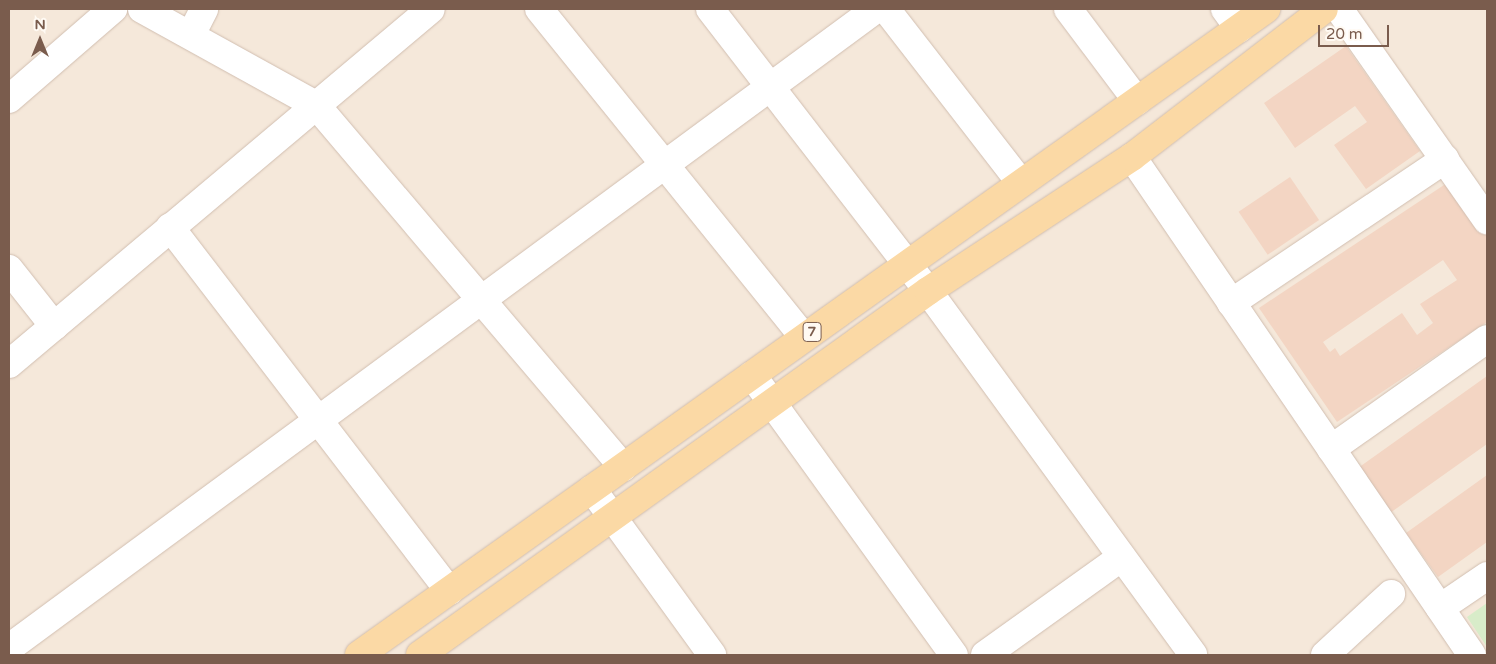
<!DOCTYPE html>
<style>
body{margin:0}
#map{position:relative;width:1496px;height:664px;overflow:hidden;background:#fdf6ec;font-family:"Varela Round",sans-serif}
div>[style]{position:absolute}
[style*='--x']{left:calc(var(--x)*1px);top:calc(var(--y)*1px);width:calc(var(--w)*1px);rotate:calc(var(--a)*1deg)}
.residential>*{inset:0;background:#f5e8da;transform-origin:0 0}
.green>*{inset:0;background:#d8ecc9}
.building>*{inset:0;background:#f3d5c3;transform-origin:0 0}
.roads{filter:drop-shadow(0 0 1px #d1beb0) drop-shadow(0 0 1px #d1beb0)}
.minor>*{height:28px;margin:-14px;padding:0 14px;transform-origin:14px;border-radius:14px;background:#fff}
.major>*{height:28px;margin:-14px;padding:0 14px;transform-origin:14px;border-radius:14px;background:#fbd9a5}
span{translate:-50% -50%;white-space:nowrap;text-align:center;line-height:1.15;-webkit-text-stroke:4px #fffaf3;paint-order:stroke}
.shield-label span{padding:1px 4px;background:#fffaf3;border:1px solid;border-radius:4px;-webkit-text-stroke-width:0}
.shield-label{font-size:14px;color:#7a5c4d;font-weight:700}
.frame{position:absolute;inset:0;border:10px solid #7a5c4d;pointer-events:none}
.north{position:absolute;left:15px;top:15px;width:50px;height:50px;-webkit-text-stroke:4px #fffaf3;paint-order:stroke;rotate:0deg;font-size:14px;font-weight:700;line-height:20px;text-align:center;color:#7a5c4d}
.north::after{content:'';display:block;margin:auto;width:18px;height:22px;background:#7a5c4d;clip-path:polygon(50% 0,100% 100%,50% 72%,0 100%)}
.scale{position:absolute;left:1318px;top:25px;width:71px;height:22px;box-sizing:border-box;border:2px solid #7a5c4d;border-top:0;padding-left:6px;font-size:15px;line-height:18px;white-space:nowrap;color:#7a5c4d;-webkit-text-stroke:4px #fffaf3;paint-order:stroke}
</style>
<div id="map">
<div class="residential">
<i style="left:9px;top:9px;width:1478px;height:646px"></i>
</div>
<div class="green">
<i style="clip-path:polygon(1487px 603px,1487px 647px,1467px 617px)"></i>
</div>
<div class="building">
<i style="clip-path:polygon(1346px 46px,1420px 151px,1366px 189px,1334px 145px,1367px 122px,1355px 106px,1295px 148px,1264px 103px)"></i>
<i style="left:1290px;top:177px;width:52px;height:62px;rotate:56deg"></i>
<i style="clip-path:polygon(evenodd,1450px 181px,1487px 236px,1487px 322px,1337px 422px,1259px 308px,1450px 181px,1443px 260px,1457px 280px,1420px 304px,1433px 323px,1417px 335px,1402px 313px,1340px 356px,1335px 348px,1330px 352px,1323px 342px,1443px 260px)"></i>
<i style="clip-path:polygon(1487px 376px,1487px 444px,1390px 513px,1358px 468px)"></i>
<i style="clip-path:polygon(1487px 475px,1487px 542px,1438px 577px,1406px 533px)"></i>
</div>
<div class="roads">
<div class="minor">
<i style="--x:142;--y:9;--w:199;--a:28.9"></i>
<i style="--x:316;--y:105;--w:475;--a:49.7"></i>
<i style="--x:539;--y:9;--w:422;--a:51.1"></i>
<i style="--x:710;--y:9;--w:356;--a:52.3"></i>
<i style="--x:928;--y:291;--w:450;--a:53.9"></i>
<i style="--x:886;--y:9;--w:220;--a:52.2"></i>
<i style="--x:1068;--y:9;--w:115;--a:53.1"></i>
<i style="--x:1225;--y:9;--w:24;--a:54"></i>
<i style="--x:1339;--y:9;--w:258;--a:55"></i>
<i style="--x:191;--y:35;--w:29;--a:-63"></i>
<i style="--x:9;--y:99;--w:138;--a:-40.9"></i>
<i style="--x:1132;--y:157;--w:603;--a:55.68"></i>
<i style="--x:170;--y:227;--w:459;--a:52.5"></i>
<i style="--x:9;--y:269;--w:73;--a:51.7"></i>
<i style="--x:1231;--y:303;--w:258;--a:-33.9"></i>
<i style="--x:9;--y:364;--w:551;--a:-40.07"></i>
<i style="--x:752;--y:375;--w:345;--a:54.2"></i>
<i style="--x:1331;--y:449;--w:191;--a:-35.2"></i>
<i style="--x:592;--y:489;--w:205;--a:54.1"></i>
<i style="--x:1440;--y:608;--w:57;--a:-34.2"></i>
<i style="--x:9;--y:648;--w:1077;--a:-36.39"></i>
<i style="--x:985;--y:655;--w:168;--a:-35.6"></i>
<i style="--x:1325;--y:655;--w:90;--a:-42.7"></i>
</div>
<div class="major">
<i style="--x:359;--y:655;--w:1114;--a:-35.46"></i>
<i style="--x:420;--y:655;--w:625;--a:-35.62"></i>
<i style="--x:928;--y:291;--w:244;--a:-33.3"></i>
<i style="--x:1132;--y:157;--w:242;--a:-37.6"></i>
</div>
</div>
<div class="shield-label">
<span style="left:812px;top:332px">7</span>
</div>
<div class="frame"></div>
<div class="north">N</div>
<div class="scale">20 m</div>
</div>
